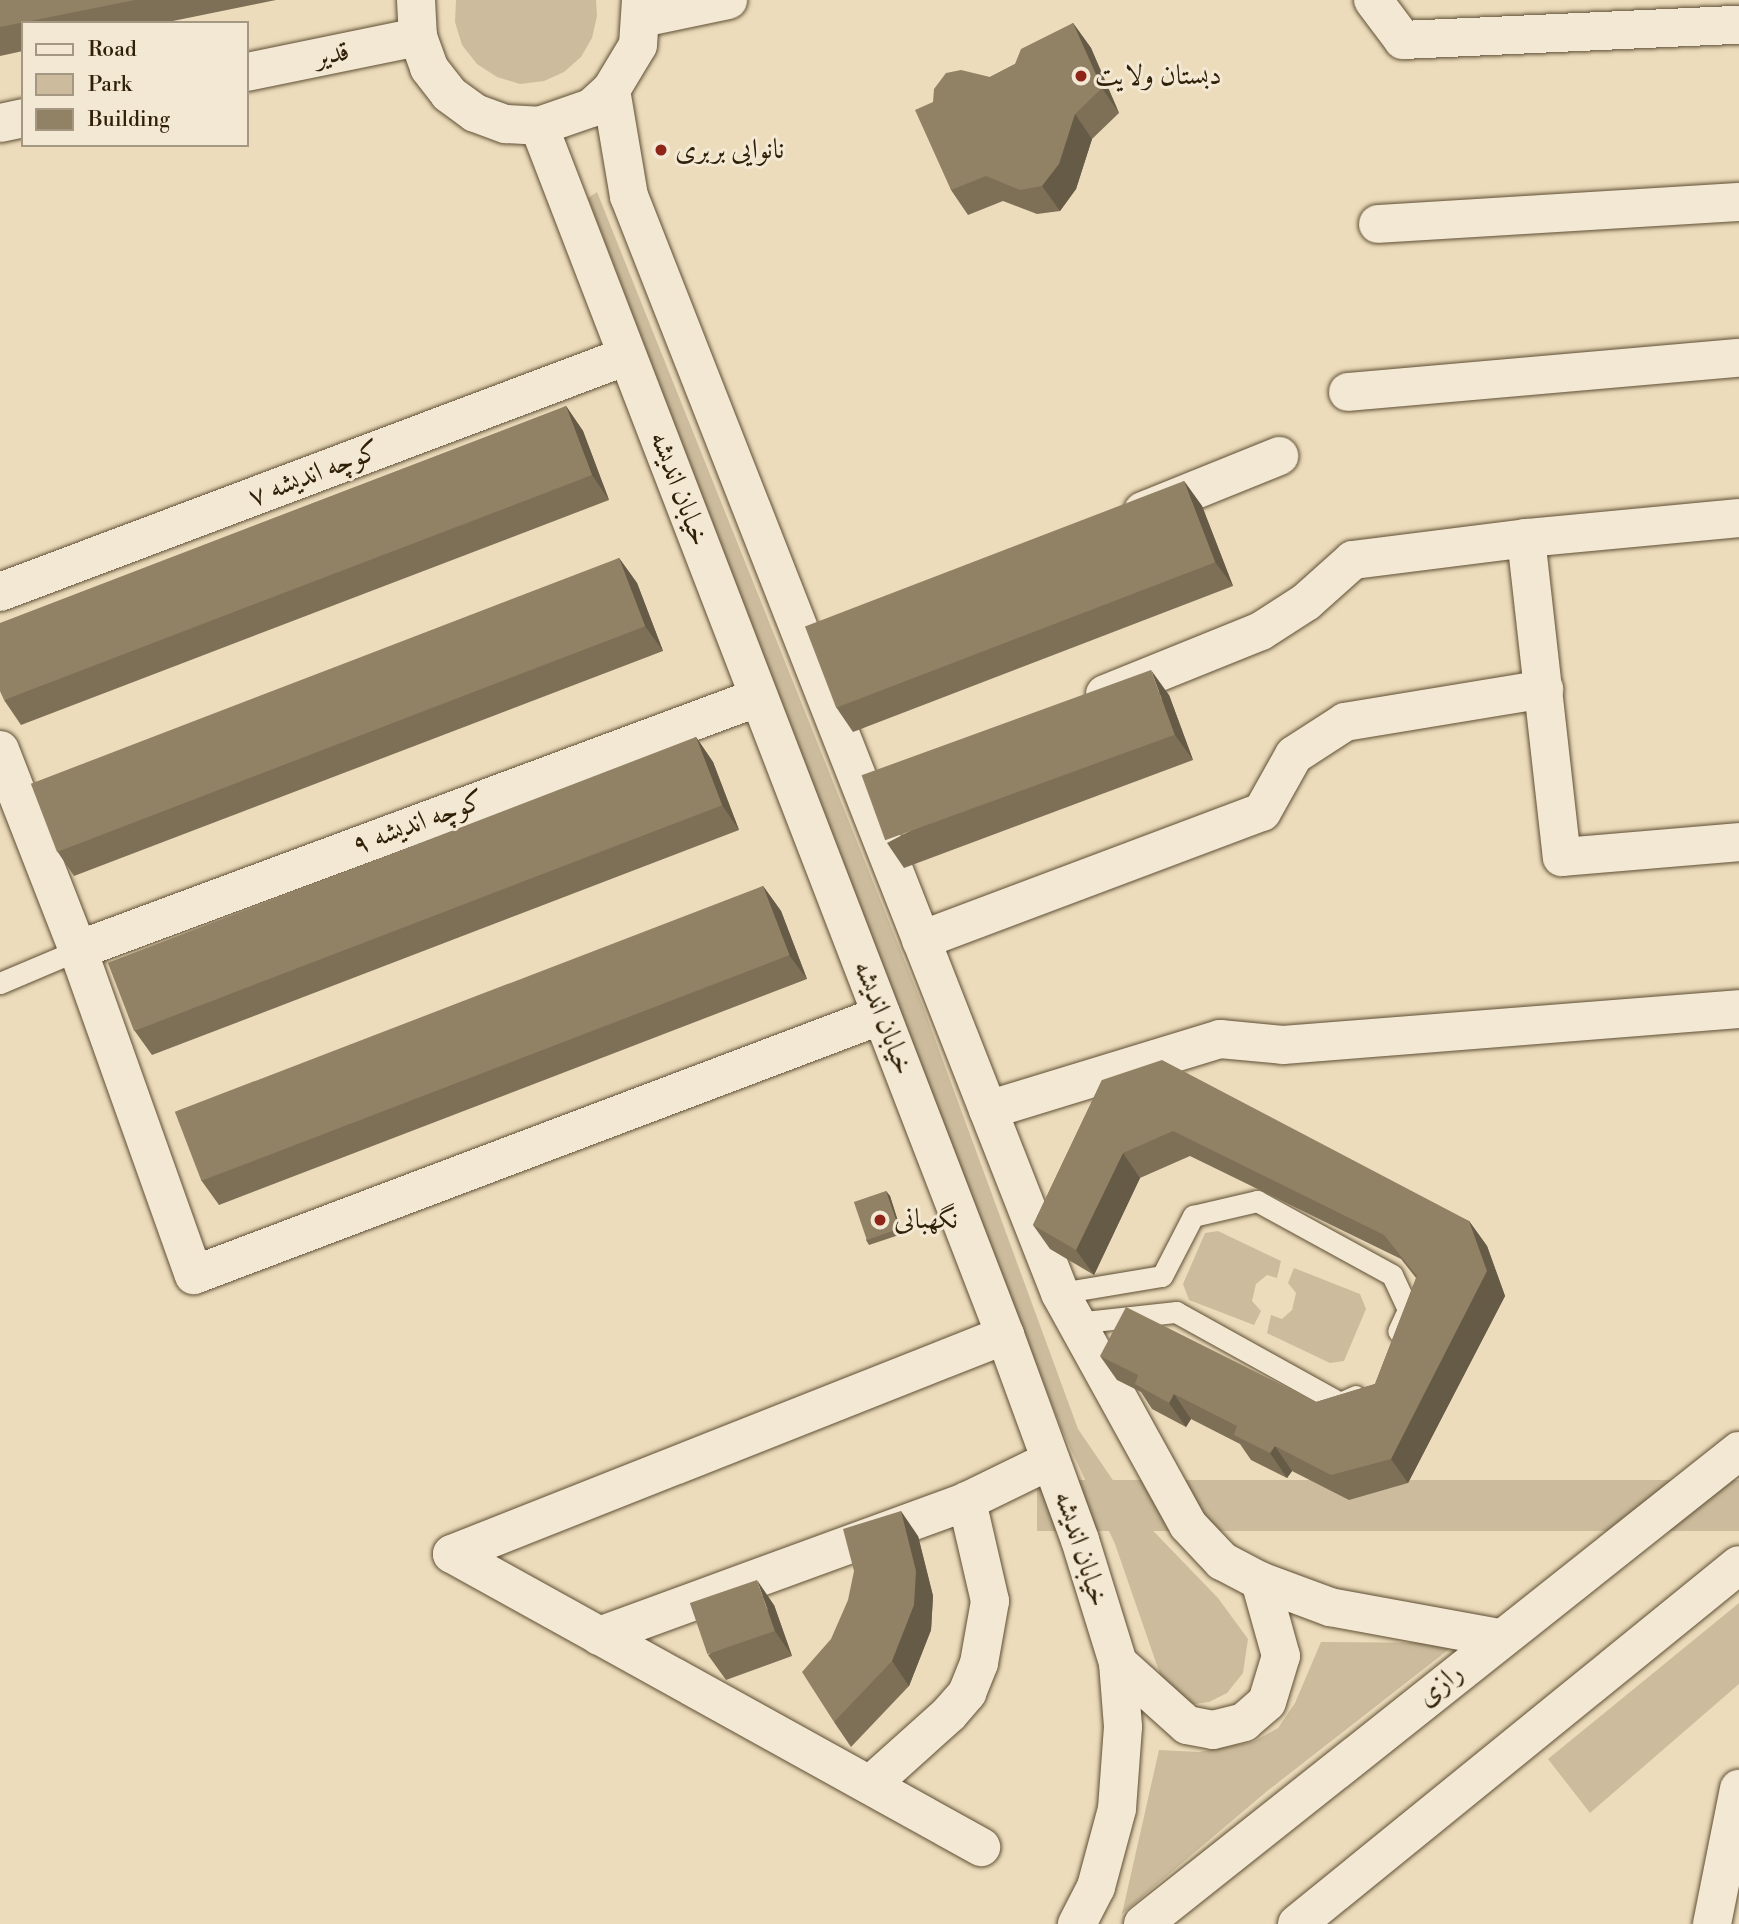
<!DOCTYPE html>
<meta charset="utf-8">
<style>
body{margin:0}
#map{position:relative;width:1739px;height:1924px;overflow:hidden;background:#ecdcbb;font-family:"Libre Bodoni",Amiri,serif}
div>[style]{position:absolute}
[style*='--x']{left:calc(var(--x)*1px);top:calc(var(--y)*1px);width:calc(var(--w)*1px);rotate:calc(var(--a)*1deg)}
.green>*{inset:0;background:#ccbc9d;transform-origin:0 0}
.roads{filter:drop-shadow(0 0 2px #5f4f35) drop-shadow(0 0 2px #5f4f35)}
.service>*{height:21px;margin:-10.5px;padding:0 10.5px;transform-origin:10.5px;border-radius:10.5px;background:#f3e8d3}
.minor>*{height:38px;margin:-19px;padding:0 19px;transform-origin:19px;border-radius:19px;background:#f3e8d3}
.tertiary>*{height:38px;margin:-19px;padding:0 19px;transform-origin:19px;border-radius:19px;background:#f3e8d3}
.wall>*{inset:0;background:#7e7057}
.shaded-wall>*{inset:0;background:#665b47}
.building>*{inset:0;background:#928265;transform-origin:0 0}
.dots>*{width:19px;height:19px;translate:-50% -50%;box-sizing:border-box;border:4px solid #f3e8d3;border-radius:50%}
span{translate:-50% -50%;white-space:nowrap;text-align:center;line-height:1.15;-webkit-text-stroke:6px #f3e8d3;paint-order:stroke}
.street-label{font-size:28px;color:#302008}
.poi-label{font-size:28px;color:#302008}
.left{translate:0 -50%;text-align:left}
.legend{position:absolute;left:21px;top:21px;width:228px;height:126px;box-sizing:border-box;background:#f3e8d3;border:2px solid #a59882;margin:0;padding:9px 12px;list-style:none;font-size:21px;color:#302008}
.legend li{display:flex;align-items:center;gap:14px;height:35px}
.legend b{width:35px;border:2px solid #a59882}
</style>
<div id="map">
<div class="green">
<i style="clip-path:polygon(456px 0,596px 0,597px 16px,592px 38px,581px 57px,564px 72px,544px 81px,520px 84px,497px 77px,477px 64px,462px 45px,455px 22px)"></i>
<i style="clip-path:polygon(597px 192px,924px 1009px,1078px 1429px,1134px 1511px,1218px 1598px,1248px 1639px,1243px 1673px,1227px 1693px,1209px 1702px,1189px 1705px,1161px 1677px,1115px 1544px,1061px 1428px,588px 198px)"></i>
<i style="clip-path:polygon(1218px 1231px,1281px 1261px,1277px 1278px,1267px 1275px,1256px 1284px,1252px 1301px,1261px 1311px,1254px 1325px,1189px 1300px,1183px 1284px,1205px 1233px)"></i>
<i style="clip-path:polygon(1294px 1268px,1360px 1294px,1366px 1309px,1344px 1361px,1330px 1363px,1267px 1333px,1271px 1315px,1282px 1319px,1292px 1310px,1296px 1293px,1288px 1283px)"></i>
<i style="left:1739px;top:1480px;width:51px;height:702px;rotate:90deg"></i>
<i style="clip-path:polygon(1739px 1603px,1739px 1684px,1590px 1813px,1548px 1759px)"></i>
<i style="clip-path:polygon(1321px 1642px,1457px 1643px,1266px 1792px,1122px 1914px,1159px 1750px,1199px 1752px,1253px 1742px,1278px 1728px,1295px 1703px)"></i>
</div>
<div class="roads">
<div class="service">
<i style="--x:0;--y:983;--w:85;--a:-22.9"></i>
<i style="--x:1060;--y:1293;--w:103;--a:-9.5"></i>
<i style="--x:1162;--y:1276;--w:68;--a:-62.7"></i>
<i style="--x:1193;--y:1216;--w:66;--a:-13.2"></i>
<i style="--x:1257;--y:1201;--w:154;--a:28.7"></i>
<i style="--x:1392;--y:1275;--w:38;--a:65"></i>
<i style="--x:1408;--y:1310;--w:23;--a:115"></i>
<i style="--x:1076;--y:1323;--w:101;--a:-6.3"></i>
<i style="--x:1176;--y:1312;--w:188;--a:29"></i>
<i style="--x:1340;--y:1403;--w:17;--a:-24"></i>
</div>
<div class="minor">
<i style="--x:1373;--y:0;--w:50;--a:53.1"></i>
<i style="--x:1403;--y:40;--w:336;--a:-2.6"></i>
<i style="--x:642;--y:18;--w:88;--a:-11.8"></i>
<i style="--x:247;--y:72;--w:175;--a:-11.6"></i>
<i style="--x:0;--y:123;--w:24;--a:-12"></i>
<i style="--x:1378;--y:224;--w:362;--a:-3.5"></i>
<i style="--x:1348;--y:392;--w:392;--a:-5"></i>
<i style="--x:1143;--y:511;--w:147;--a:-22"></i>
<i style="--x:1739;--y:518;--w:214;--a:174.6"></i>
<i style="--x:1526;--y:538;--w:321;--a:83.6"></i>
<i style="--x:1562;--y:857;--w:178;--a:-4.8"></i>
<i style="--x:0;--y:592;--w:670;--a:-20.63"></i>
<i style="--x:1105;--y:694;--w:168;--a:-22"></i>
<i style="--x:1261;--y:631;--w:54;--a:-32.8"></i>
<i style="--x:1306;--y:602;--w:63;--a:-41.8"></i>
<i style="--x:1353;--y:560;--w:174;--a:-7.2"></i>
<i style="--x:0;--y:750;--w:215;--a:68.7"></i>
<i style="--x:78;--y:950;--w:345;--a:70.4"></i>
<i style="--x:194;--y:1275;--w:735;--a:-20.7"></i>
<i style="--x:921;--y:940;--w:364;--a:-20.6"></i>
<i style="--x:1262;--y:812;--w:65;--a:-60.7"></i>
<i style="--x:1294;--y:755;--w:61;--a:-32.9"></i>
<i style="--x:1345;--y:722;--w:202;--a:-9.4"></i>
<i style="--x:78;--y:950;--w:726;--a:-20.38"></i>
<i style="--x:988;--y:1110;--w:243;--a:-17"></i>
<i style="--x:1220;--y:1039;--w:63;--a:5.4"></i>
<i style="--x:1283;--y:1045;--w:457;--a:-4.5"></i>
<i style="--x:452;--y:1554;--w:605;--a:28.98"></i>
<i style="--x:452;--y:1554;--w:595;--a:-21.6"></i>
<i style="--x:599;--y:1636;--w:392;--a:-20.1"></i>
<i style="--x:967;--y:1501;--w:93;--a:-26"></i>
<i style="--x:870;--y:1785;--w:106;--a:-41.9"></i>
<i style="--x:949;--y:1714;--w:28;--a:-49"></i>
<i style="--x:967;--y:1693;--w:32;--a:-68"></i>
<i style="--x:979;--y:1663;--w:63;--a:-79.9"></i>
<i style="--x:990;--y:1601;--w:103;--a:-103"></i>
<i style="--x:1712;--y:1924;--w:138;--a:-78.7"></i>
</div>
<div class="tertiary">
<i style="--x:416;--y:0;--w:37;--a:87"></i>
<i style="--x:418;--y:37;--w:33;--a:70"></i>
<i style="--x:429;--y:68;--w:33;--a:52"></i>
<i style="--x:449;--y:94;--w:32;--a:36"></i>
<i style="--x:475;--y:113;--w:33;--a:20"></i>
<i style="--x:506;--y:124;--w:33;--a:3"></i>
<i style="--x:539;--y:126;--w:55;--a:-19.1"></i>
<i style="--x:591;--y:108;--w:27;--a:-42"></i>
<i style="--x:611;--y:90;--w:52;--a:-59"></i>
<i style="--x:638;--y:45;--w:45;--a:-86.2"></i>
<i style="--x:611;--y:90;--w:108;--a:80.4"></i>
<i style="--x:629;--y:196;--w:1179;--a:68.55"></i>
<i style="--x:1060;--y:1293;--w:265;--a:61.1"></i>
<i style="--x:1188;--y:1525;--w:50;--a:46.6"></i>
<i style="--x:1222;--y:1561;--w:43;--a:27.8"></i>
<i style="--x:1260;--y:1581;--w:75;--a:20.4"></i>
<i style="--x:1330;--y:1607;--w:172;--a:10.4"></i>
<i style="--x:539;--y:126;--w:1296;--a:68.92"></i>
<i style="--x:1005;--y:1335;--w:218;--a:69.9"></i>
<i style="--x:1080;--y:1540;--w:129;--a:72.8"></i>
<i style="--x:1118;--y:1663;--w:64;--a:85.5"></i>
<i style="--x:1123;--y:1727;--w:82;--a:94.2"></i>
<i style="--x:1117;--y:1809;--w:81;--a:105.1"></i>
<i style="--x:1096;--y:1887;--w:42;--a:117.2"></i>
<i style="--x:1118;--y:1663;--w:93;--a:41.9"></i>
<i style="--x:1187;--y:1725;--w:26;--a:11"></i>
<i style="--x:1213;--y:1730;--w:32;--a:-14"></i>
<i style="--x:1244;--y:1722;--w:30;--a:-41"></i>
<i style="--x:1267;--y:1702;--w:48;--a:-73.1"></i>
<i style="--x:1281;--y:1656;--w:78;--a:-105.6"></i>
<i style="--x:1143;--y:1924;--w:761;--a:-38.44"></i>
<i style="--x:1297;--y:1924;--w:569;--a:-39.08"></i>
</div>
</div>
<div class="wall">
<i style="clip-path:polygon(0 0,276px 0,163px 23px,23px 23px,23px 51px,0 56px)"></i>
<i style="clip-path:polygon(1073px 23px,1091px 48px,1119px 113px,1092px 139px,1076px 189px,1060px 211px,1037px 214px,1003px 201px,968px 215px,951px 190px,933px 102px,990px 77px,1015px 64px)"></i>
<i style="clip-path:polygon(566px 406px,583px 431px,609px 500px,21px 725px,4px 700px)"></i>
<i style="clip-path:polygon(1184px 481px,1202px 506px,1233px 586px,853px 732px,836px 707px)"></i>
<i style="clip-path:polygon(619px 558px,637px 583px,663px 651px,74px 876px,57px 851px)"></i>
<i style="clip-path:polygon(1169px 695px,1193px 760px,904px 868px,887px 843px)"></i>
<i style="clip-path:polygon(696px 737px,713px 762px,739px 830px,152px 1055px,134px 1030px)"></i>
<i style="clip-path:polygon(763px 886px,781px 911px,807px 979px,219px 1205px,201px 1180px)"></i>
<i style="clip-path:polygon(1102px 1080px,1469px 1221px,1487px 1246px,1505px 1296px,1408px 1483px,1349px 1500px,1292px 1471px,1287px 1478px,1251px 1460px,1240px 1444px,1191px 1419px,1186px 1427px,1152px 1409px,1141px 1392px,1117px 1380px,1100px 1356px,1316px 1402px,1375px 1384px,1416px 1278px,1401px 1259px,1190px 1156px,1140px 1178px,1094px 1275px,1050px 1249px,1033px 1225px)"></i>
<i style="clip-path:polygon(886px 1191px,890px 1196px,902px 1234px,869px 1245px,866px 1240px)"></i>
<i style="clip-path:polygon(918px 1536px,933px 1596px,931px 1630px,909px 1686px,851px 1747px,834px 1722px)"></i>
<i style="clip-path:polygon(774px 1605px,792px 1656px,726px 1680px,708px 1655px)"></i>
</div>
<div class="shaded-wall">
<i style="clip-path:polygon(1073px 23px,1091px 48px,1119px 113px,1102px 88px)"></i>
<i style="clip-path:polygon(1075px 114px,1092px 139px,1076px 189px,1060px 211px,1042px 186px)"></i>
<i style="clip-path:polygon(566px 406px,583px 431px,609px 500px,592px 475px)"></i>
<i style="clip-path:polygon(1184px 481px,1202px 506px,1233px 586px,1215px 562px)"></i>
<i style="clip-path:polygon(619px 558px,637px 583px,663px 651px,645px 626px)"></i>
<i style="clip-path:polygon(1151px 670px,1169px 695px,1193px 760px,1175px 735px)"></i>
<i style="clip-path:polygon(696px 737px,713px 762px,739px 830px,722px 805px)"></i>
<i style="clip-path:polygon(763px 886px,781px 911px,807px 979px,789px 955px)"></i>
<i style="clip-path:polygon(1123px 1153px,1140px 1178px,1094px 1275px,1076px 1250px)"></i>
<i style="clip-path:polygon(886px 1191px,890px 1196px,902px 1234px,899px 1229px)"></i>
<i style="clip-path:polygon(1469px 1221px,1487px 1246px,1505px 1296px,1408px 1483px,1391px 1459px)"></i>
<i style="clip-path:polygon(1174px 1394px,1191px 1419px,1186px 1427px,1169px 1403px)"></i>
<i style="clip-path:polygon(1275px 1446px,1292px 1471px,1287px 1478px,1270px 1453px)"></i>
<i style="clip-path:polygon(901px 1511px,918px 1536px,933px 1596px,931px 1630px,909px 1686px,892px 1661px)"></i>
<i style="clip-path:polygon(757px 1580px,774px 1605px,792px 1656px,775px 1631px)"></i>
</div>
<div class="building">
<i style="clip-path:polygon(0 0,135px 0,0 27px)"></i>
<i style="clip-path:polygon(1073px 23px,1102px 88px,1075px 114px,1059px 164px,1042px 186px,1020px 190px,986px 176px,951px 190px,915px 110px,933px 102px,934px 89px,946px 73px,961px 70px,990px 77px,1015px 64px,1021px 49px)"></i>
<i style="clip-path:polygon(566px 406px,592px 475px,4px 700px,0 691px,0 623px)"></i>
<i style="left:1184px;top:481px;width:87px;height:406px;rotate:69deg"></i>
<i style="left:619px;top:558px;width:73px;height:630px;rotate:69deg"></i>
<i style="left:1151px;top:670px;width:69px;height:308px;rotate:70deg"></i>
<i style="left:696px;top:737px;width:73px;height:630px;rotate:69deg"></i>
<i style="left:763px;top:886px;width:74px;height:630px;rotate:69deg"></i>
<i style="clip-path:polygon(1162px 1060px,1469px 1221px,1487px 1271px,1391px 1459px,1331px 1475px,1275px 1446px,1270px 1453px,1234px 1435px,1237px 1426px,1174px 1394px,1169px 1403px,1135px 1384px,1138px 1375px,1100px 1356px,1126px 1307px,1316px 1402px,1375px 1384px,1417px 1276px,1384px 1235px,1173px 1131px,1123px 1153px,1076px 1250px,1033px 1225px,1102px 1080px)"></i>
<i style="left:886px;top:1191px;width:40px;height:34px;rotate:71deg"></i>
<i style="clip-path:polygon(901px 1511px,916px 1571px,914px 1605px,892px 1661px,834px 1722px,802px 1672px,831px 1639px,848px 1600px,854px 1571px,843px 1529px)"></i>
<i style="left:757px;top:1580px;width:54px;height:71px;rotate:71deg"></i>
</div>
<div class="dots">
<i style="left:1081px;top:76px;background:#8f2418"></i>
<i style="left:661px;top:150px;background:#8f2418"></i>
<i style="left:880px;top:1220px;background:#8f2418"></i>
</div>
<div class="street-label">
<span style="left:332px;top:55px;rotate:-12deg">قدیر</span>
<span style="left:314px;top:474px;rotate:-21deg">کوچه اندیشه ۷</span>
<span style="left:679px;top:489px;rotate:69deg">خیابان اندیشه</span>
<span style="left:418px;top:823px;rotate:-20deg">کوچه اندیشه ۹</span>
<span style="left:883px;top:1018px;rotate:69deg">خیابان اندیشه</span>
<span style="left:1081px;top:1549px;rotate:72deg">خیابان اندیشه</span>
<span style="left:1440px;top:1685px;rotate:-39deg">رازی</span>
</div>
<div class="poi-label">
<span class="left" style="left:1095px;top:76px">دبستان ولایت</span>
<span class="left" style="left:675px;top:150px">نانوایی بربری</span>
<span class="left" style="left:894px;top:1220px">نگهبانی</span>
</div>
<ul class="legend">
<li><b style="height:9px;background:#f3e8d3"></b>Road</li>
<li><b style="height:19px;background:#ccbc9d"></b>Park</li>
<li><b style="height:19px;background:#928265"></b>Building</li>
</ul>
</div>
